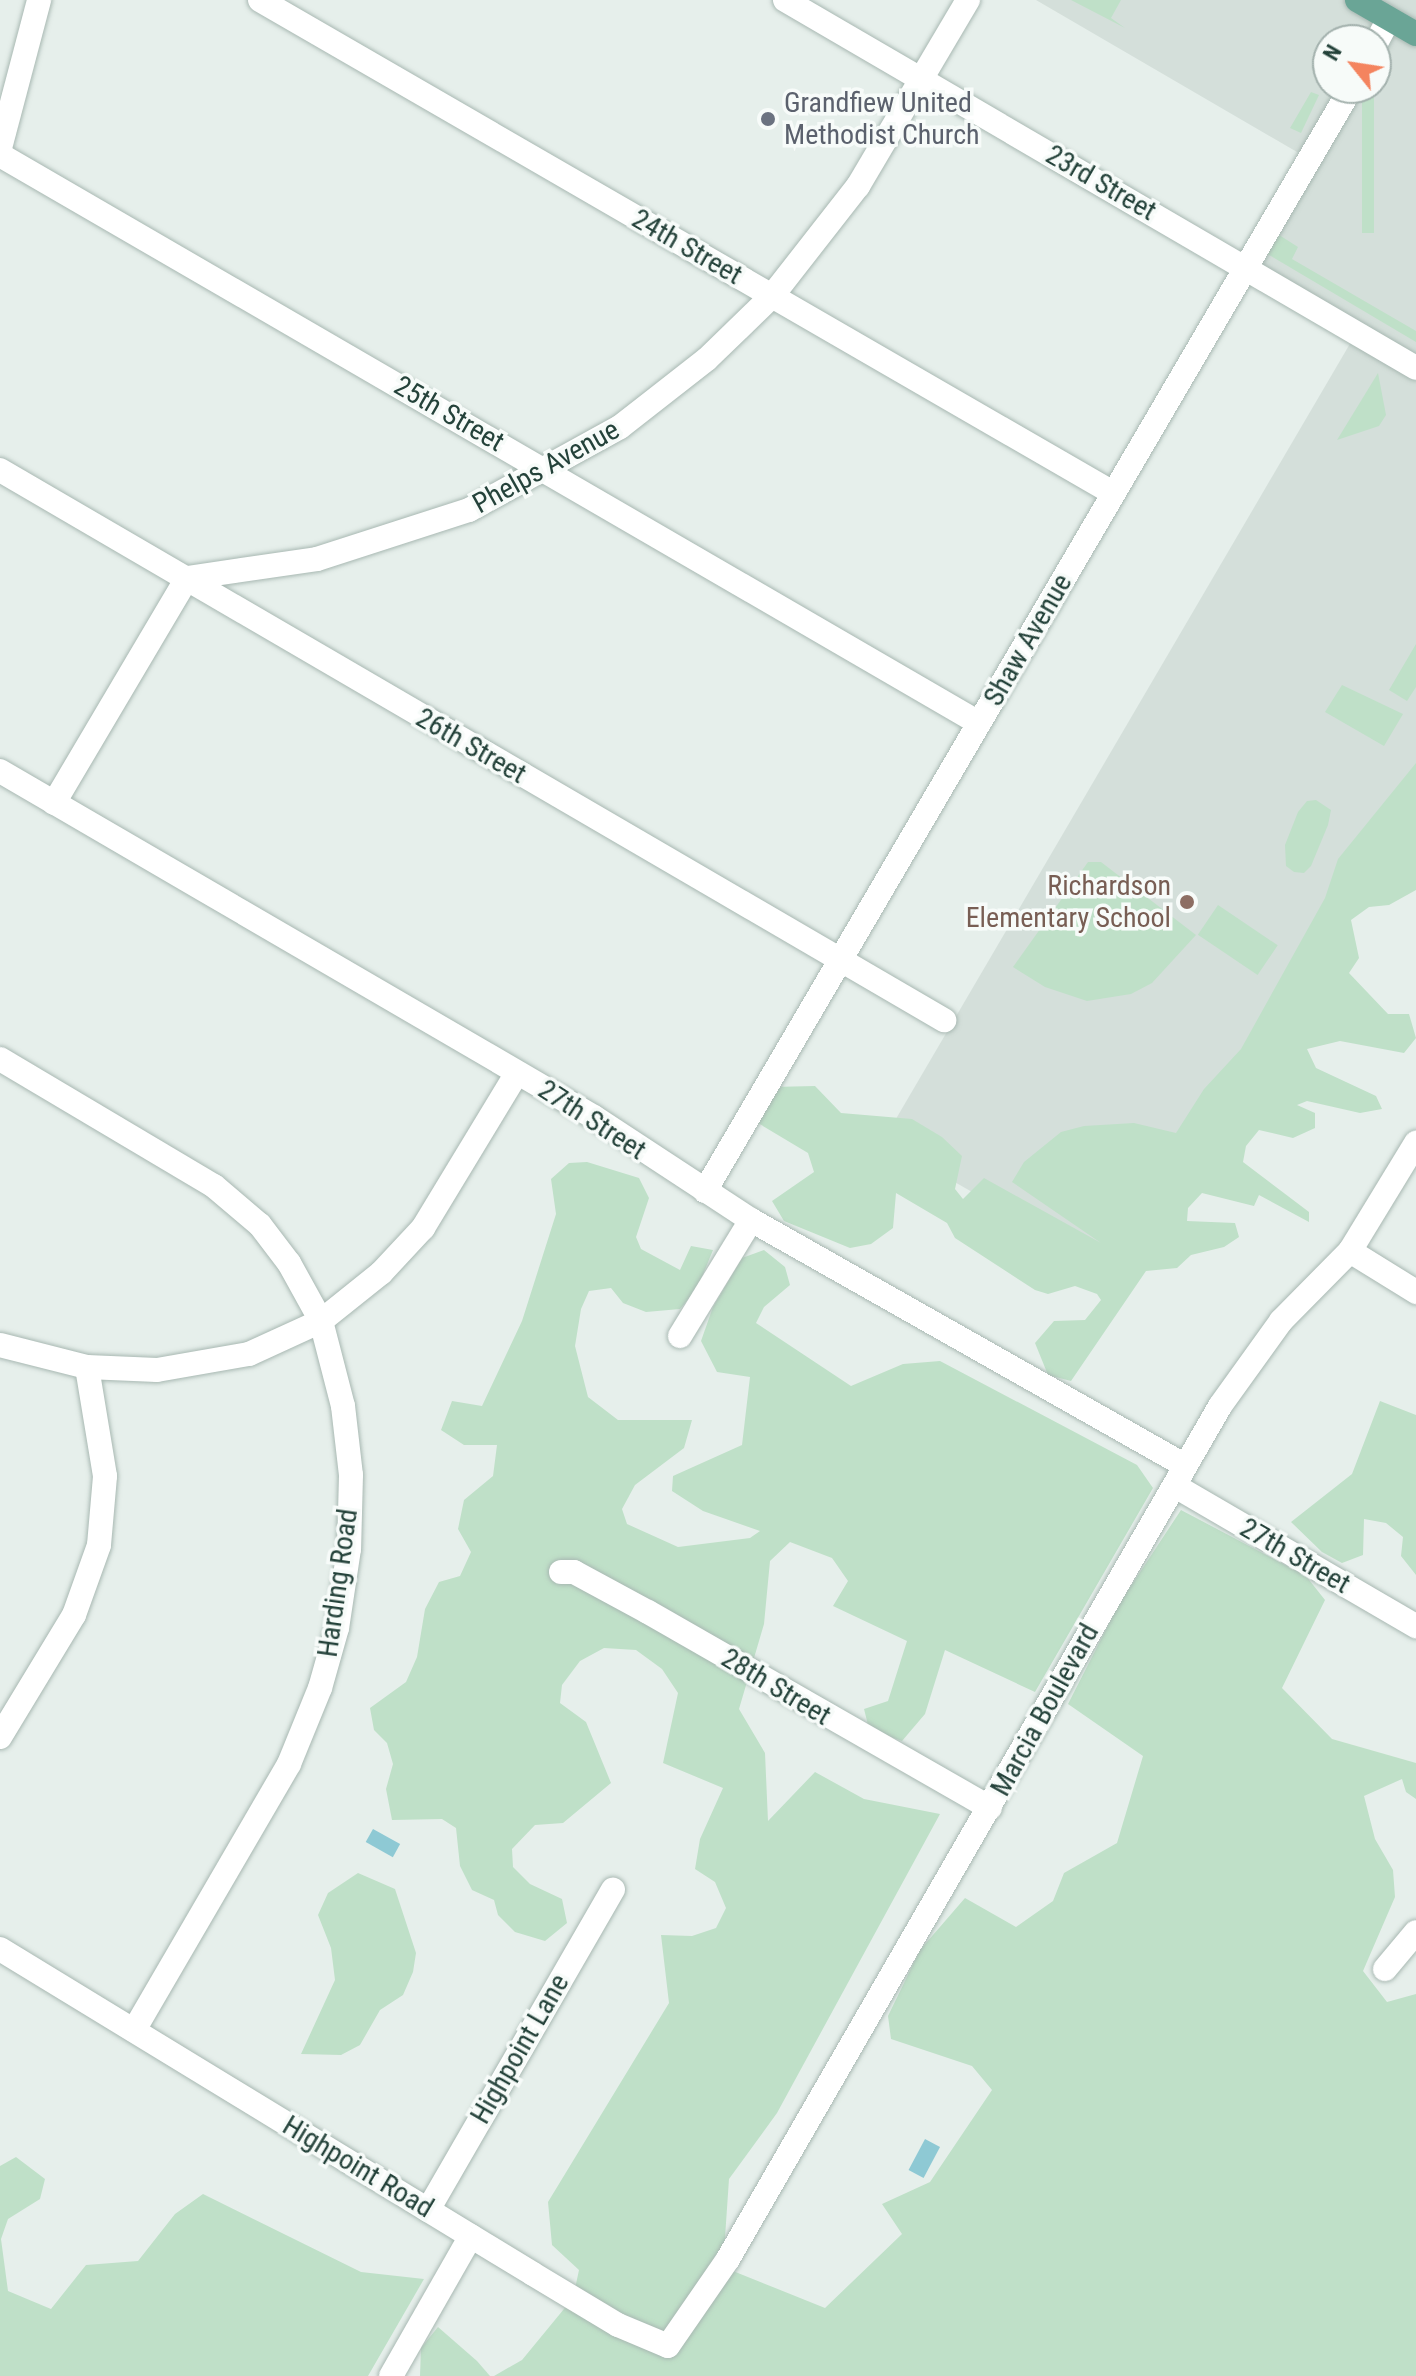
<!DOCTYPE html>
<style>
body{margin:0}
#map{position:relative;width:1416px;height:2376px;overflow:hidden;background:#e6efeb;font-family:"Roboto Condensed",sans-serif}
div>[style]{position:absolute}
[style*='--x']{left:calc(var(--x)*1px);top:calc(var(--y)*1px);width:calc(var(--w)*1px);rotate:calc(var(--a)*1deg)}
.built>*{inset:0;background:#d4dfda}
.green>*{inset:0;background:#bfe0c8;transform-origin:0 0}
.water>*{inset:0;background:#8ec9d4;transform-origin:0 0}
.roads{filter:drop-shadow(0 0 2px #a8b8b2) drop-shadow(0 0 2px #a8b8b2)}
.minor>*{height:24px;margin:-12px;padding:0 12px;transform-origin:12px;border-radius:12px;background:#fff}
.major>*{height:24px;margin:-12px;padding:0 12px;transform-origin:12px;border-radius:12px;background:#6aa596}
.dots>*{width:22px;height:22px;translate:-50% -50%;box-sizing:border-box;border:4px solid #f7fbf9;border-radius:50%}
span{translate:-50% -50%;white-space:nowrap;text-align:center;line-height:1.15;-webkit-text-stroke:7px #f7fbf9;paint-order:stroke}
.worship-label{font-size:28px;color:#5b616d}
.left{translate:0 -50%;text-align:left}
.street-label{font-size:28px;color:#24423a}
.education-label{font-size:28px;color:#785e54}
.right{translate:-100% -50%;text-align:right}
.north{position:absolute;left:1312px;top:24px;width:80px;height:80px;box-sizing:border-box;background:#f7fbf9;border:2px solid #a3b1ad;border-radius:50%;rotate:300deg;font-size:22px;font-weight:700;line-height:32px;text-align:center;color:#24423a}
.north::after{content:'';display:block;margin:auto;width:28px;height:36px;background:#f4845f;clip-path:polygon(50% 0,100% 100%,50% 72%,0 100%)}
</style>
<div id="map">
<div class="built">
<i style="clip-path:polygon(evenodd,1036px 0,1416px 0,1416px 368px,1246px 267px,1309px 159px,1036px 0,1328px 40px,1376px 40px,1376px 88px,1328px 88px,1328px 40px)"></i>
<i style="clip-path:polygon(1351px 342px,1416px 381px,1416px 793px,1110px 1271px,883px 1141px)"></i>
</div>
<div class="green">
<i style="clip-path:polygon(1071px 0,1121px 0,1111px 18px,1125px 28px)"></i>
<i style="left:1362px;top:88px;width:12px;height:145px"></i>
<i style="clip-path:polygon(1311px 92px,1319px 95px,1301px 133px,1290px 128px)"></i>
<i style="clip-path:polygon(1276px 233px,1298px 247px,1292px 259px,1416px 331px,1416px 342px,1264px 252px)"></i>
<i style="clip-path:polygon(1378px 373px,1386px 415px,1379px 426px,1337px 440px)"></i>
<i style="clip-path:polygon(1416px 644px,1416px 687px,1407px 701px,1389px 690px)"></i>
<i style="clip-path:polygon(1342px 685px,1403px 714px,1384px 746px,1325px 712px)"></i>
<i style="clip-path:polygon(1416px 763px,1416px 890px,1389px 905px,1369px 907px,1351px 920px,1359px 958px,1349px 973px,1388px 1014px,1409px 1014px,1416px 1038px,1404px 1053px,1340px 1041px,1307px 1049px,1316px 1068px,1376px 1096px,1382px 1109px,1360px 1113px,1307px 1101px,1297px 1105px,1315px 1113px,1315px 1128px,1293px 1138px,1259px 1130px,1246px 1146px,1243px 1162px,1309px 1212px,1309px 1222px,1259px 1195px,1254px 1206px,1202px 1193px,1188px 1208px,1187px 1221px,1235px 1223px,1239px 1237px,1224px 1247px,1191px 1255px,1177px 1268px,1146px 1271px,1071px 1381px,1048px 1375px,1035px 1343px,1054px 1321px,1085px 1320px,1101px 1300px,1097px 1294px,1075px 1286px,1048px 1294px,1035px 1290px,955px 1238px,947px 1223px,896px 1193px,893px 1228px,871px 1244px,850px 1248px,784px 1221px,772px 1201px,814px 1172px,808px 1153px,758px 1123px,772px 1087px,815px 1086px,841px 1113px,912px 1119px,942px 1137px,962px 1156px,955px 1189px,963px 1199px,984px 1178px,1101px 1243px,1012px 1182px,1024px 1162px,1061px 1132px,1084px 1126px,1134px 1123px,1176px 1133px,1204px 1089px,1241px 1049px,1325px 898px,1338px 859px)"></i>
<i style="clip-path:polygon(1316px 800px,1331px 810px,1328px 825px,1311px 866px,1304px 873px,1294px 872px,1286px 866px,1285px 845px,1298px 812px,1307px 801px)"></i>
<i style="clip-path:polygon(1088px 862px,1101px 862px,1196px 935px,1152px 983px,1131px 994px,1087px 1001px,1045px 987px,1013px 967px)"></i>
<i style="left:1218px;top:905px;width:72px;height:36px;rotate:34deg"></i>
<i style="clip-path:polygon(587px 1162px,639px 1178px,649px 1198px,636px 1237px,641px 1249px,680px 1270px,691px 1246px,713px 1250px,697px 1289px,680px 1309px,646px 1312px,623px 1303px,611px 1288px,589px 1291px,581px 1309px,575px 1346px,588px 1397px,618px 1420px,692px 1420px,684px 1448px,635px 1485px,622px 1509px,627px 1524px,678px 1547px,750px 1538px,760px 1531px,703px 1511px,672px 1491px,673px 1476px,742px 1445px,750px 1377px,717px 1372px,701px 1341px,713px 1307px,742px 1258px,764px 1250px,785px 1267px,790px 1285px,764px 1307px,756px 1323px,851px 1386px,903px 1364px,940px 1361px,1137px 1465px,1153px 1488px,1035px 1692px,945px 1650px,925px 1714px,902px 1741px,869px 1729px,864px 1709px,888px 1701px,907px 1641px,833px 1606px,848px 1581px,832px 1558px,790px 1542px,770px 1561px,764px 1624px,739px 1709px,765px 1753px,768px 1821px,815px 1772px,864px 1799px,940px 1814px,777px 2113px,729px 2179px,723px 2267px,825px 2308px,902px 2234px,882px 2204px,930px 2182px,992px 2090px,972px 2066px,891px 2039px,888px 2016px,920px 1950px,965px 1898px,1016px 1927px,1053px 1901px,1064px 1873px,1117px 1843px,1143px 1756px,1068px 1704px,1119px 1604px,1181px 1510px,1306px 1576px,1325px 1600px,1282px 1688px,1332px 1739px,1416px 1763px,1416px 1799px,1406px 1792px,1402px 1779px,1364px 1796px,1375px 1839px,1393px 1870px,1395px 1897px,1363px 1971px,1387px 2002px,1416px 1994px,1416px 2376px,494px 2376px,522px 2360px,573px 2298px,579px 2270px,552px 2245px,548px 2202px,669px 2003px,661px 1935px,692px 1936px,716px 1928px,726px 1908px,715px 1882px,695px 1869px,700px 1839px,723px 1788px,663px 1763px,678px 1693px,662px 1669px,636px 1650px,604px 1648px,580px 1661px,562px 1685px,560px 1703px,586px 1722px,611px 1783px,563px 1823px,535px 1825px,512px 1849px,513px 1867px,530px 1884px,562px 1899px,567px 1923px,545px 1941px,515px 1932px,498px 1915px,494px 1900px,472px 1890px,460px 1866px,456px 1828px,442px 1819px,392px 1820px,386px 1789px,393px 1764px,387px 1743px,374px 1730px,370px 1708px,406px 1682px,417px 1657px,425px 1609px,439px 1582px,460px 1576px,471px 1552px,458px 1529px,464px 1500px,493px 1476px,497px 1445px,464px 1445px,441px 1430px,452px 1401px,482px 1406px,522px 1321px,556px 1214px,551px 1179px,569px 1163px)"></i>
<i style="clip-path:polygon(1380px 1401px,1416px 1415px,1416px 1575px,1401px 1556px,1403px 1537px,1386px 1523px,1364px 1519px,1363px 1555px,1342px 1563px,1322px 1552px,1291px 1522px,1352px 1474px)"></i>
<i style="clip-path:polygon(358px 1873px,395px 1889px,416px 1953px,413px 1972px,403px 1995px,380px 2010px,360px 2045px,341px 2055px,301px 2054px,335px 1980px,331px 1948px,318px 1915px,328px 1893px)"></i>
<i style="clip-path:polygon(16px 2157px,45px 2179px,40px 2199px,8px 2219px,1px 2239px,8px 2291px,51px 2309px,86px 2265px,138px 2261px,175px 2214px,203px 2194px,361px 2272px,424px 2279px,368px 2376px,0 2376px,0 2166px)"></i>
<i style="clip-path:polygon(438px 2327px,477px 2361px,490px 2376px,420px 2376px,421px 2348px)"></i>
</div>
<div class="water">
<i style="left:373px;top:1829px;width:31px;height:15px;rotate:29deg"></i>
<i style="left:925px;top:2139px;width:17px;height:35px;rotate:28deg"></i>
</div>
<div class="roads">
<div class="minor">
<i style="--x:260;--y:0;--w:985;--a:30.03"></i>
<i style="--x:785;--y:0;--w:730;--a:30.25"></i>
<i style="--x:1376;--y:43;--w:27;--a:-62"></i>
<i style="--x:0;--y:148;--w:153;--a:-75.2"></i>
<i style="--x:0;--y:155;--w:1132;--a:30.12"></i>
<i style="--x:0;--y:470;--w:1093;--a:30.23"></i>
<i style="--x:0;--y:771;--w:687;--a:30.22"></i>
<i style="--x:594;--y:1117;--w:188;--a:33.3"></i>
<i style="--x:751;--y:1220;--w:499;--a:29.5"></i>
<i style="--x:54;--y:803;--w:261;--a:-59.4"></i>
<i style="--x:187;--y:578;--w:131;--a:-8.3"></i>
<i style="--x:317;--y:559;--w:160;--a:-17.9"></i>
<i style="--x:469;--y:510;--w:172;--a:-28.8"></i>
<i style="--x:620;--y:427;--w:110;--a:-38"></i>
<i style="--x:707;--y:359;--w:91;--a:-44.1"></i>
<i style="--x:772;--y:296;--w:140;--a:-52"></i>
<i style="--x:858;--y:186;--w:216;--a:-59.4"></i>
<i style="--x:0;--y:1059;--w:249;--a:30.7"></i>
<i style="--x:214;--y:1186;--w:60;--a:40.3"></i>
<i style="--x:260;--y:1225;--w:48;--a:52.7"></i>
<i style="--x:289;--y:1263;--w:66;--a:61.1"></i>
<i style="--x:321;--y:1321;--w:88;--a:75.5"></i>
<i style="--x:343;--y:1406;--w:69;--a:83.4"></i>
<i style="--x:351;--y:1475;--w:74;--a:91.5"></i>
<i style="--x:349;--y:1549;--w:80;--a:98.6"></i>
<i style="--x:337;--y:1628;--w:62;--a:105.8"></i>
<i style="--x:320;--y:1688;--w:82;--a:112.2"></i>
<i style="--x:289;--y:1764;--w:308;--a:120.2"></i>
<i style="--x:705;--y:1191;--w:1278;--a:-59.64"></i>
<i style="--x:1350;--y:1251;--w:78;--a:31.8"></i>
<i style="--x:680;--y:1336;--w:136;--a:-58.5"></i>
<i style="--x:0;--y:1345;--w:90;--a:14.2"></i>
<i style="--x:87;--y:1367;--w:70;--a:2.5"></i>
<i style="--x:157;--y:1370;--w:93;--a:-9.9"></i>
<i style="--x:249;--y:1354;--w:79;--a:-24.6"></i>
<i style="--x:321;--y:1321;--w:77;--a:-38.7"></i>
<i style="--x:381;--y:1273;--w:62;--a:-47"></i>
<i style="--x:423;--y:1228;--w:181;--a:-58.8"></i>
<i style="--x:1175;--y:1486;--w:279;--a:30.2"></i>
<i style="--x:561;--y:1572;--w:13;--a:0"></i>
<i style="--x:574;--y:1572;--w:84;--a:28.4"></i>
<i style="--x:648;--y:1612;--w:394;--a:29.8"></i>
<i style="--x:0;--y:1737;--w:143;--a:-58.8"></i>
<i style="--x:74;--y:1615;--w:74;--a:-70.3"></i>
<i style="--x:99;--y:1545;--w:69;--a:-85"></i>
<i style="--x:105;--y:1476;--w:110;--a:-99.4"></i>
<i style="--x:0;--y:1949;--w:624;--a:31.37"></i>
<i style="--x:533;--y:2274;--w:99;--a:31"></i>
<i style="--x:618;--y:2325;--w:54;--a:22.8"></i>
<i style="--x:668;--y:2346;--w:106;--a:-55.4"></i>
<i style="--x:728;--y:2259;--w:985;--a:-60.02"></i>
<i style="--x:1220;--y:1406;--w:105;--a:-54.3"></i>
<i style="--x:1281;--y:1321;--w:98;--a:-45.4"></i>
<i style="--x:1350;--y:1251;--w:127;--a:-58.6"></i>
<i style="--x:1385;--y:1969;--w:48;--a:-50"></i>
<i style="--x:428;--y:2210;--w:370;--a:-60"></i>
<i style="--x:391;--y:2376;--w:161;--a:-60.3"></i>
</div>
<div class="major">
<i style="--x:1357;--y:0;--w:68;--a:30"></i>
</div>
</div>
<div class="dots">
<i style="left:768px;top:119px;background:#6b7280"></i>
<i style="left:1187px;top:902px;background:#8d6e63"></i>
</div>
<div class="worship-label">
<span class="left" style="left:784px;top:119px">Grandfiew United<br>Methodist Church</span>
</div>
<div class="street-label">
<span style="left:1101px;top:183px;rotate:30deg">23rd Street</span>
<span style="left:687px;top:247px;rotate:30deg">24th Street</span>
<span style="left:449px;top:414px;rotate:30deg">25th Street</span>
<span style="left:546px;top:467px;rotate:-29deg">Phelps Avenue</span>
<span style="left:1028px;top:640px;rotate:-60deg">Shaw Avenue</span>
<span style="left:471px;top:746px;rotate:30deg">26th Street</span>
<span style="left:592px;top:1120px;rotate:33deg">27th Street</span>
<span style="left:1295px;top:1556px;rotate:30deg">27th Street</span>
<span style="left:338px;top:1583px;rotate:-82deg">Harding Road</span>
<span style="left:776px;top:1687px;rotate:31deg">28th Street</span>
<span style="left:1045px;top:1710px;rotate:-61deg">Marcia Boulevard</span>
<span style="left:520px;top:2049px;rotate:-60deg">Highpoint Lane</span>
<span style="left:358px;top:2167px;rotate:31deg">Highpoint Road</span>
</div>
<div class="education-label">
<span class="right" style="left:1171px;top:902px">Richardson<br>Elementary School</span>
</div>
<div class="north">N</div>
</div>
